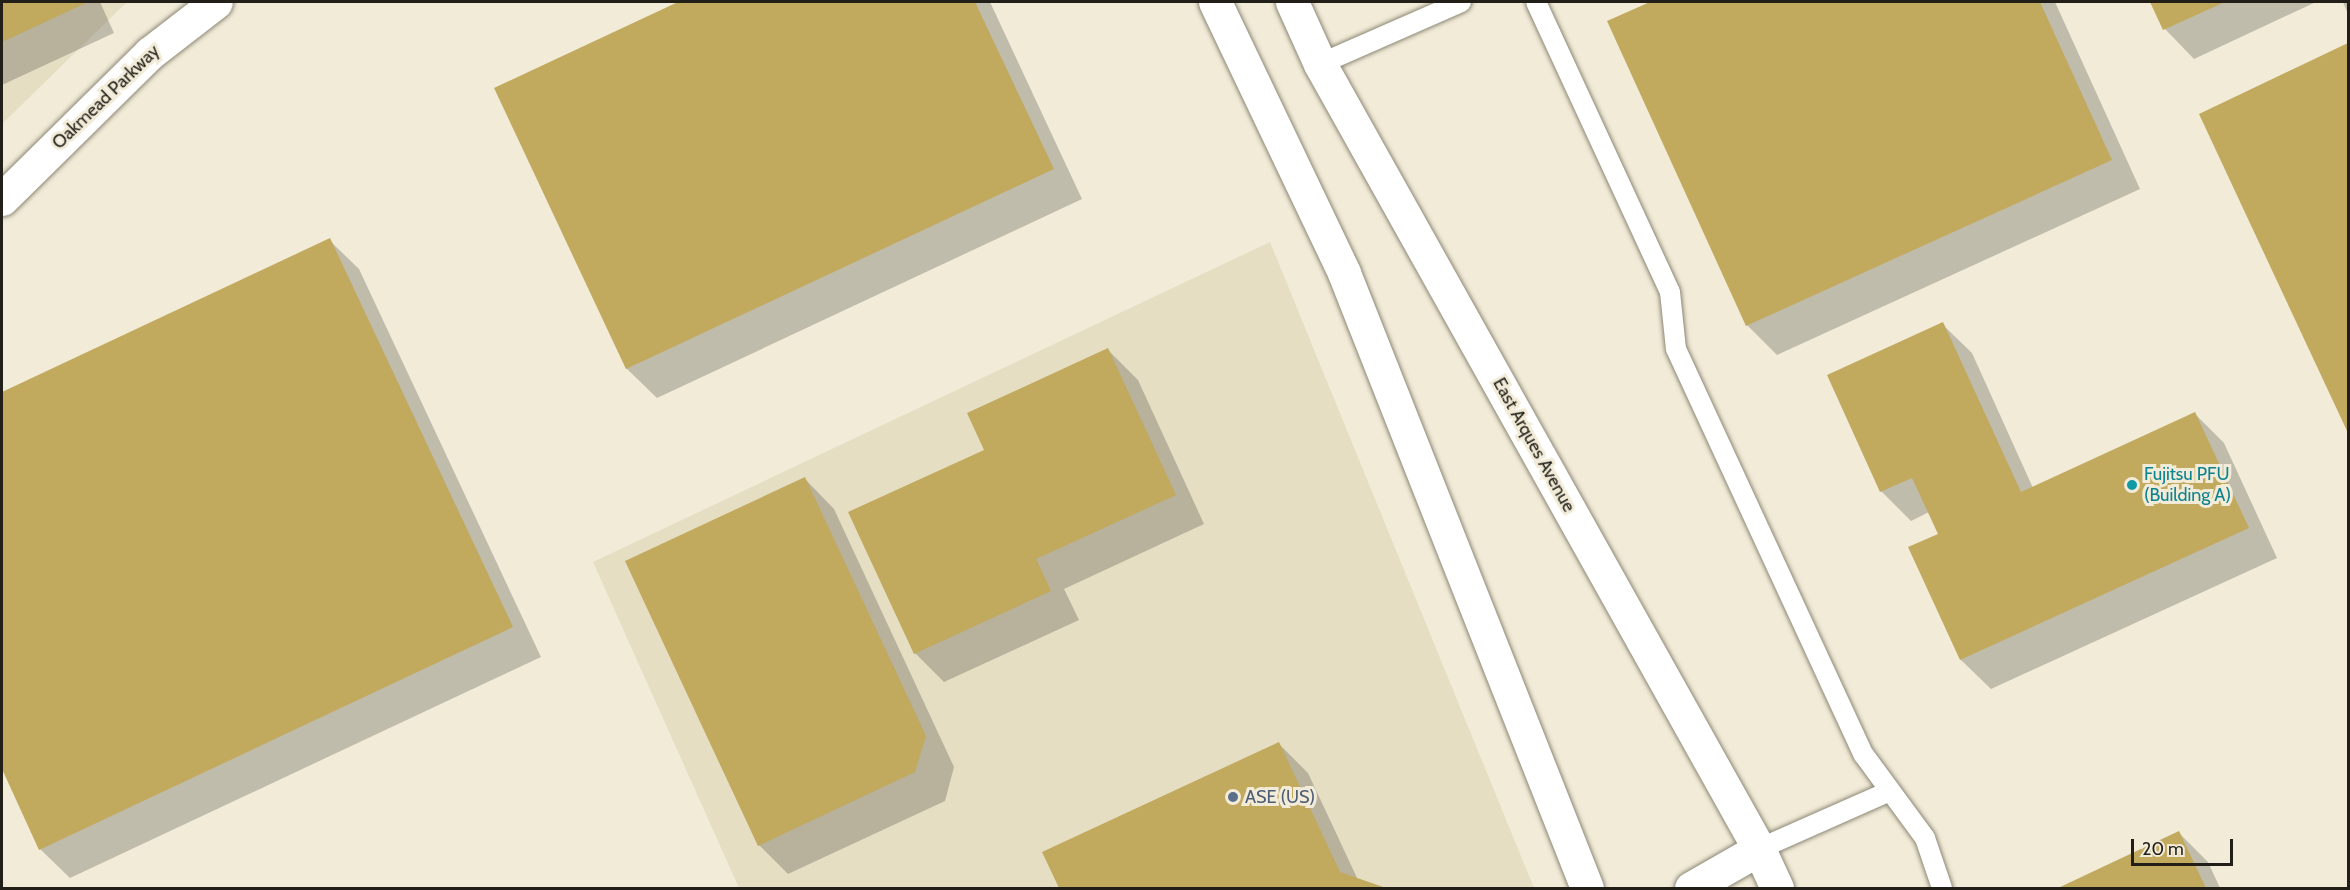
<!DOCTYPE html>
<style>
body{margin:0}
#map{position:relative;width:2350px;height:890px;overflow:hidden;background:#f1ebd8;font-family:Cabin,sans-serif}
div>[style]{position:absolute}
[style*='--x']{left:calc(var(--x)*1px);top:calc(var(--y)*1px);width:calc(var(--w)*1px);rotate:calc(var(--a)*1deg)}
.built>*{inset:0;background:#e6dec3}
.shadow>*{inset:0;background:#0003}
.building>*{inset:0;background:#c1a95d}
.roads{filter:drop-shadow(0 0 2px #8d8775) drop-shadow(0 0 2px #8d8775)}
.lane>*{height:20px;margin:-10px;padding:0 10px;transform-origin:10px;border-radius:10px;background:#fff}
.secondary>*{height:33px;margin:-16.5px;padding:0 16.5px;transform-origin:16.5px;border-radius:16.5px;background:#fff}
.primary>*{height:33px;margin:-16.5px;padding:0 16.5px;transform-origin:16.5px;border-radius:16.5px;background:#fff}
.dots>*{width:16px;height:16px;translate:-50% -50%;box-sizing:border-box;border:3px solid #f1ebd8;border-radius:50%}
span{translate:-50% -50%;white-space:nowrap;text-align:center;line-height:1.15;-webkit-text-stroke:6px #f1ebd8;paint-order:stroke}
.street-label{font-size:18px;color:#211f18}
.culture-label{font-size:18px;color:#0d838f}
.left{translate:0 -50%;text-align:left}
.service-label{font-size:18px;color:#4e5e75}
.frame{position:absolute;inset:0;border:3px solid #211f18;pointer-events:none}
.scale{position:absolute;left:2131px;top:839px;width:102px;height:27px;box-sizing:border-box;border:3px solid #211f18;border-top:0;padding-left:8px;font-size:18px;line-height:21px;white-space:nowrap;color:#211f18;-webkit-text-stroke:4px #f1ebd8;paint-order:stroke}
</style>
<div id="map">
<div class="built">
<i style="clip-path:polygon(2px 2px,127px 2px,2px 124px)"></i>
<i style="clip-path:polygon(1270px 242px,1534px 888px,739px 888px,593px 562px)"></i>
</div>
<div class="shadow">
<i style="clip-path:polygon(2px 2px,100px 2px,114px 33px,2px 85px)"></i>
<i style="clip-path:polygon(681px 2px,990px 2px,1082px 199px,657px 398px,627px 369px,496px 88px)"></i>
<i style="clip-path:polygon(1654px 2px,2055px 2px,2140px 189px,1777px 355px,1747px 325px,1609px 22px)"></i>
<i style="clip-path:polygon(2151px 2px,2316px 2px,2194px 59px,2165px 29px)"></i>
<i style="clip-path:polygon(2343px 2px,2348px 2px,2348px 14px)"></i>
<i style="clip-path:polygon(2348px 45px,2348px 429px,2201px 115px)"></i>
<i style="clip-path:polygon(329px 240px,359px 269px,541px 657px,70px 878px,40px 849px,2px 766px,2px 394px)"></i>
<i style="clip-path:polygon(1942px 324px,1972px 353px,2033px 488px,2195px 414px,2224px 443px,2277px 558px,1991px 689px,1961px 660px,1910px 548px,1940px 534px,1929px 512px,1911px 521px,1881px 491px)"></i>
<i style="clip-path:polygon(1108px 350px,1138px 380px,1204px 524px,1064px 589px,1079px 620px,944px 682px,915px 653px)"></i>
<i style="clip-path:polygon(805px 479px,834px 509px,954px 767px,945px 801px,788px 874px,759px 845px)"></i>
<i style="clip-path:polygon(1279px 744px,1308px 773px,1358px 880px,1382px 888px,1060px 888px,1044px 853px)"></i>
<i style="clip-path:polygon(2178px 832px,2208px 862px,2220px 888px,2061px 888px)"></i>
</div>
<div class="building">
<i style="clip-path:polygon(2px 2px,85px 2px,86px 3px,2px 42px)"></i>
<i style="clip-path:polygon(678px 2px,975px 2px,1054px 169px,626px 369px,494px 88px)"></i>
<i style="clip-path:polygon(1650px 2px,2040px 2px,2112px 160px,1746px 326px,1607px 21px)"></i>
<i style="clip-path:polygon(2150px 2px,2225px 2px,2163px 30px)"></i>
<i style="clip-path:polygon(2348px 43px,2348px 433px,2199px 114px)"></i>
<i style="clip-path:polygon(330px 238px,513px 627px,39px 850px,2px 769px,2px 392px)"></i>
<i style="clip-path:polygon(1943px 322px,2021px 492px,2195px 412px,2249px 528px,1960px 660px,1908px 547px,1938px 534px,1912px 478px,1880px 492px,1827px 375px)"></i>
<i style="clip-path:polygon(1108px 348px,1176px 495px,1036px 559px,1051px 591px,914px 654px,848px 512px,984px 450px,967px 413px)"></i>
<i style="clip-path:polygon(805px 477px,926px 736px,915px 772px,758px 846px,625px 561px)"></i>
<i style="clip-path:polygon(1279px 742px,1340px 872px,1386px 888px,1059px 888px,1042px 852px)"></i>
<i style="clip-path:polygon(2179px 831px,2206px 888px,2058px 888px)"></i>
</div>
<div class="roads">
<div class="lane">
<i style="--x:1536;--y:2;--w:319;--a:65.2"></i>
<i style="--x:1670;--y:292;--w:57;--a:84"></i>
<i style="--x:1676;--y:349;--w:447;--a:65.2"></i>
<i style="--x:1864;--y:755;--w:103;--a:53.7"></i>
<i style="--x:1925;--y:838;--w:53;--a:71.2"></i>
<i style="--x:1320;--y:64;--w:154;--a:-23.7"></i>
<i style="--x:1759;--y:849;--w:143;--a:-23.9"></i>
</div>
<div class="secondary">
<i style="--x:2;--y:199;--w:208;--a:-44.6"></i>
<i style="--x:150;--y:53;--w:83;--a:-37.7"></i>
</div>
<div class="primary">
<i style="--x:1215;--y:2;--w:300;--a:64.5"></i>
<i style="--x:1344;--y:273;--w:661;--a:68.44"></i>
<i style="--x:1292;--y:2;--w:68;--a:65.7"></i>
<i style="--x:1320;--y:64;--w:899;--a:60.78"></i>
<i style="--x:1759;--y:849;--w:43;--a:65.2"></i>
<i style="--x:1691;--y:888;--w:78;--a:-29.8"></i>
</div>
</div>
<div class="dots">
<i style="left:2132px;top:485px;background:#0f9aa8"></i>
<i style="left:1233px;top:797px;background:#5c6f8a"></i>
</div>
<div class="street-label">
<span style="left:106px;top:97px;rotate:-44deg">Oakmead Parkway</span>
<span style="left:1534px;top:445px;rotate:61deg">East Arques Avenue</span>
</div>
<div class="culture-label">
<span class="left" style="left:2144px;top:485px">Fujitsu PFU<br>(Building A)</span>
</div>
<div class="service-label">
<span class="left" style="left:1245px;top:797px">ASE (US)</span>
</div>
<div class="frame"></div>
<div class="scale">20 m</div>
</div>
